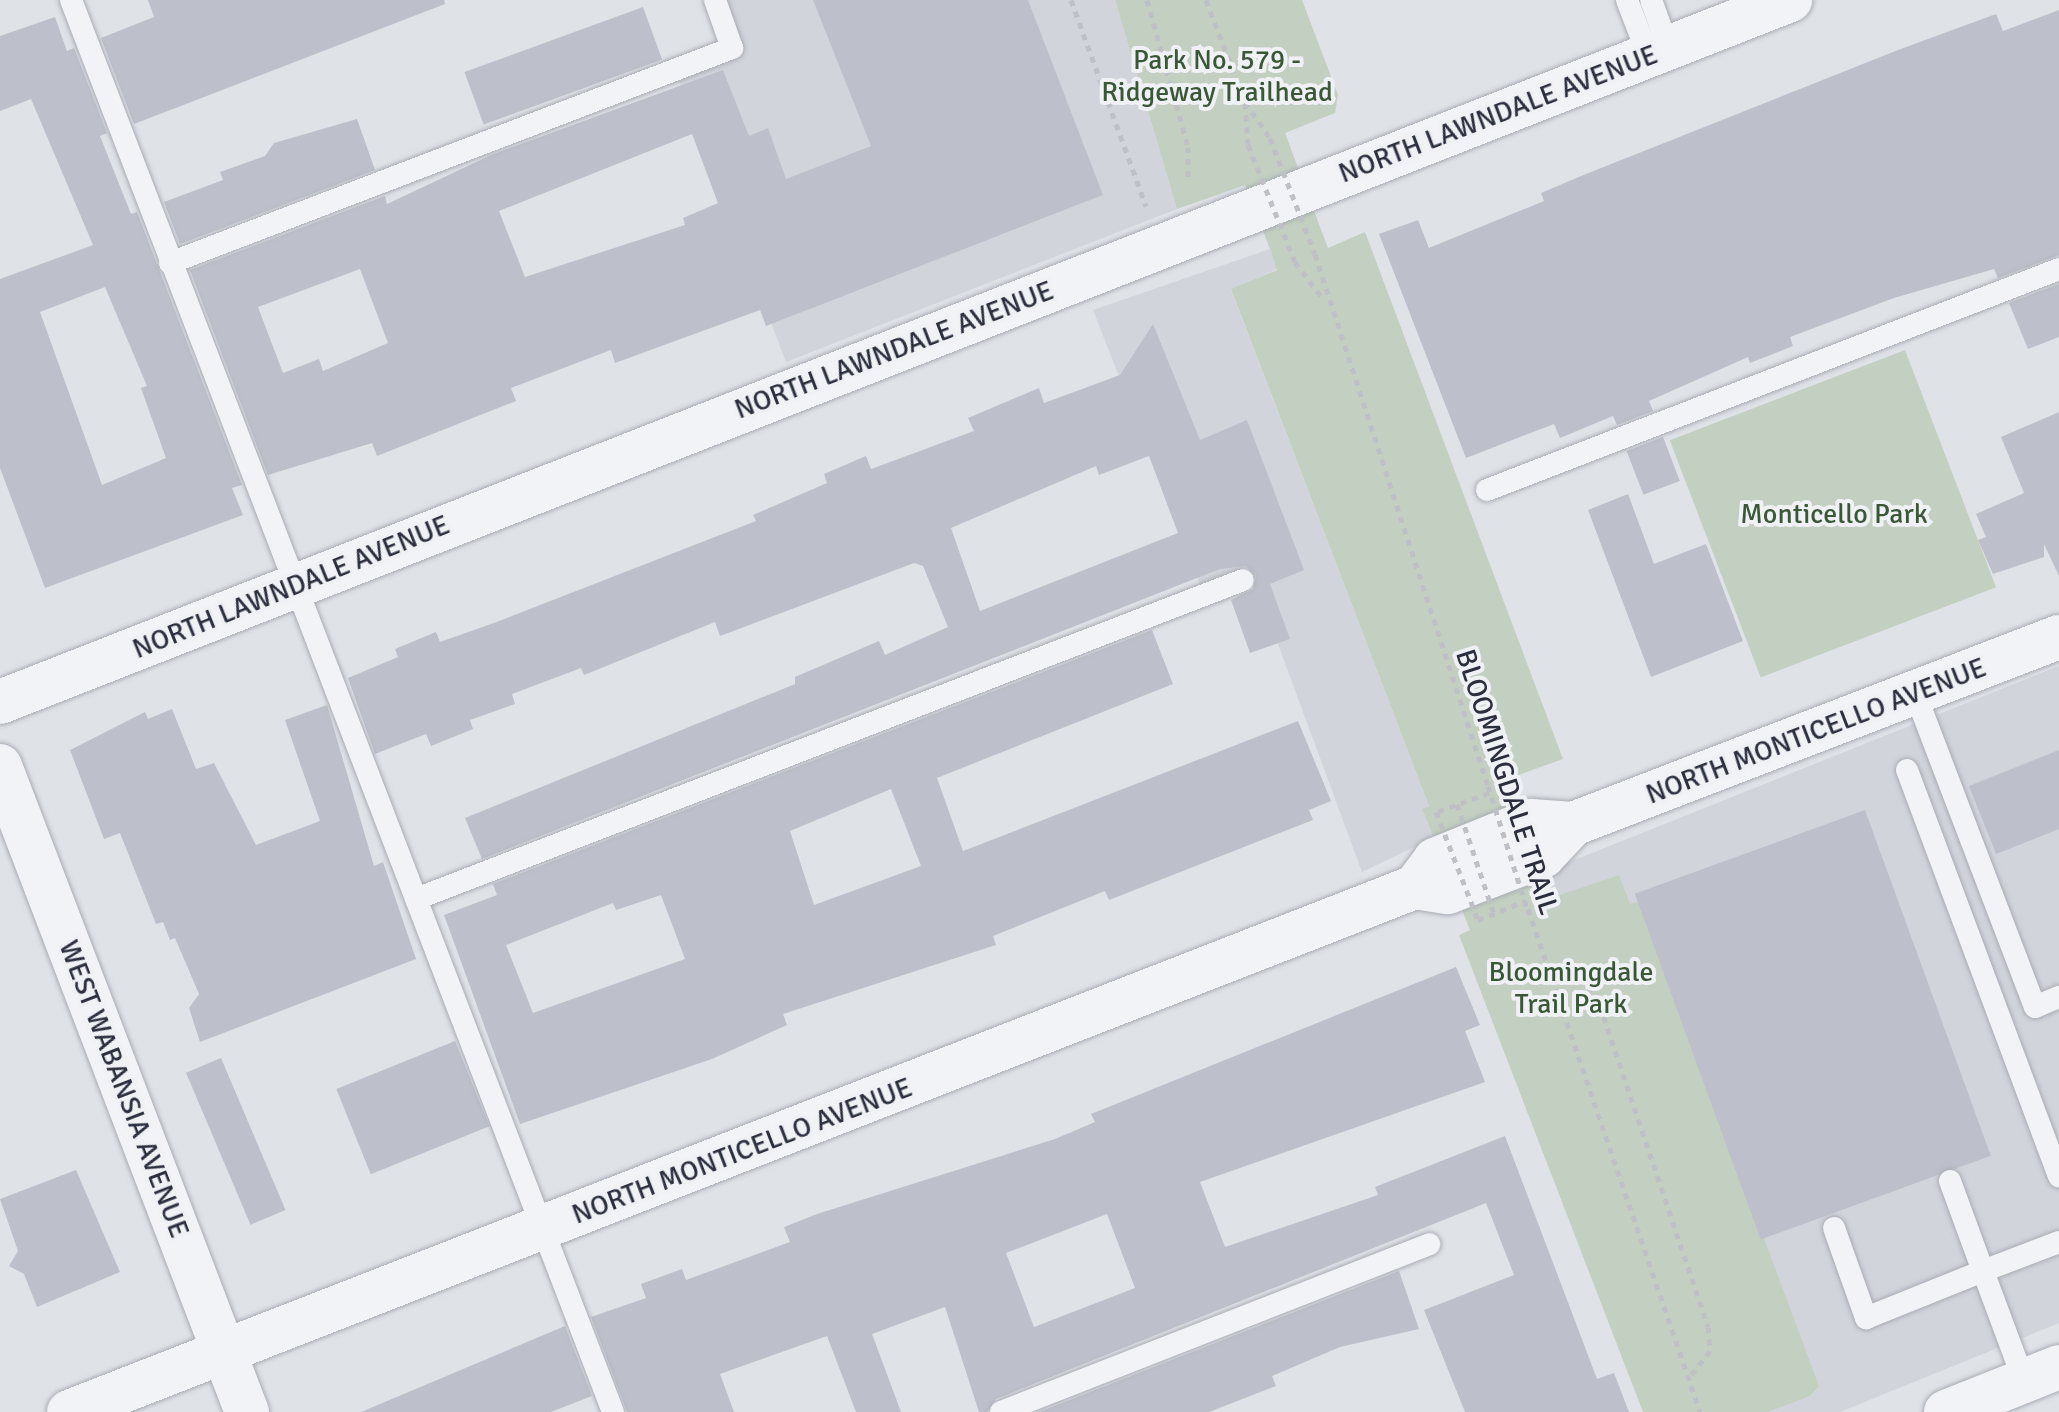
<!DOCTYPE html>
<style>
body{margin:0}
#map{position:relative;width:2059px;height:1412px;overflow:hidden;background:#dfe2e7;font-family:Signika,sans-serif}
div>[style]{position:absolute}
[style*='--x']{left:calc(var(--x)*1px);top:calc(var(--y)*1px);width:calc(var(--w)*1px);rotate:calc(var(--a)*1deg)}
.built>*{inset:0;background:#d2d4dc}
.green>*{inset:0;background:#c3d0c1;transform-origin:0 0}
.building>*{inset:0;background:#bdc0ca;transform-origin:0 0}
.path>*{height:5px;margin-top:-2.5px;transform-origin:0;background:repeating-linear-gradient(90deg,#bec0c6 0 6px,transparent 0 12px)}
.roads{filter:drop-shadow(0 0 2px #a9acb4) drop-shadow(0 0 2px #a9acb4)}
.service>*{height:22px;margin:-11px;padding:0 11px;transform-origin:11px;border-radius:11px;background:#f2f3f6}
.minor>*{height:44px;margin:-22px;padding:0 22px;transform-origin:22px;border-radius:22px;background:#f2f3f6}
.tertiary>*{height:44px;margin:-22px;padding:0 22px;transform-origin:22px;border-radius:22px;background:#f2f3f6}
.path-bridge>*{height:5px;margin-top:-2.5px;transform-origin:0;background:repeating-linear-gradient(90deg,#bec0c6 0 6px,transparent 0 12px)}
span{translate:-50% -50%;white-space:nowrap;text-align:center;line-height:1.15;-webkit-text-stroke:8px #eff1f5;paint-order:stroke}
.park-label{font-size:28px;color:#3a5838}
.street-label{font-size:28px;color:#2a2e3d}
</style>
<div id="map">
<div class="built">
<i style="clip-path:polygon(715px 0,1115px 0,1177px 209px,786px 362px,675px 70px,732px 48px)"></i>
<i style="clip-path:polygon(1270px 249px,1277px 269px,1231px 290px,1429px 806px,1422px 809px,1433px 838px,1362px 872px,1253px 576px,1204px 594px,1093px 310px)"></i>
<i style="clip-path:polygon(2059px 666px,2059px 1323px,1840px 1412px,1768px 1412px,1802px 1398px,1611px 878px,1550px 899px,1542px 873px)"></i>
</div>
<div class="green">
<i style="clip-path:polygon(1115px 0,1302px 0,1338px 95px,1335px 113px,1285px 133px,1328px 248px,1365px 232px,1563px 759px,1513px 777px,1550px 898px,1619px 875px,1630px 904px,1639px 902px,1819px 1386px,1810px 1396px,1768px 1412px,1643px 1412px,1459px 935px,1470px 930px,1422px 809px,1429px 806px,1231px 289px,1277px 270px,1270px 249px,1245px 185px,1177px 209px)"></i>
<i style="left:1905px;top:350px;width:254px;height:252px;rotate:69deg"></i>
</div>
<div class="building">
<i style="clip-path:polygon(148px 0,444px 0,445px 4px,134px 124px,101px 38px,154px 17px)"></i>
<i style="clip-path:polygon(evenodd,813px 0,1028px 0,1103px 195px,766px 326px,760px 310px,615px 363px,611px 350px,511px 388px,516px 401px,377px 456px,372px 443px,268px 475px,190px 270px,385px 196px,387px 204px,491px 155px,723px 70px,749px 136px,768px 128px,786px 179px,871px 146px,813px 0,692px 134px,718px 203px,683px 218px,685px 225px,525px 277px,499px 211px,692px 134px,813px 0,360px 269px,388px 343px,323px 371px,319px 359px,283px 373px,258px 307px,360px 269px)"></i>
<i style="left:643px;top:7px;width:56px;height:190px;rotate:70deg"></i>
<i style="clip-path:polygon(2059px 10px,2059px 255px,1998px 278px,1994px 269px,1894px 298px,1790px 337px,1793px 346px,1750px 363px,1748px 357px,1649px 401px,1653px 411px,1617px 425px,1613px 416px,1560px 438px,1554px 424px,1466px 458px,1379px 234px,1418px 220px,1429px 248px,1544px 201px,1541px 193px,1586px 174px,1898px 50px,1996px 14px,2003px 31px)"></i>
<i style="clip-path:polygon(evenodd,55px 17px,67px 51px,74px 48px,107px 133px,100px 136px,131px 214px,137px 212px,242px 485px,232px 488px,243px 515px,45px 588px,0 468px,0 279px,93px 245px,31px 99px,0 111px,0 36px,55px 17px,105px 287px,147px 386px,141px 388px,166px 458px,102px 485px,40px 312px,105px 287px)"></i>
<i style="clip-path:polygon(357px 119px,375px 170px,180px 244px,164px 202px,223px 180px,220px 172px,265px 156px,274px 143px)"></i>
<i style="clip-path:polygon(2059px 284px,2059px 337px,2028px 349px,2009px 303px)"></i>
<i style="clip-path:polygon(evenodd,1153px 324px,1200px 440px,1247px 420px,1304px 570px,1270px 584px,1290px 639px,1250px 653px,1231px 600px,1253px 589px,1256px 576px,1246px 566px,1220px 569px,482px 859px,465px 818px,795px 684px,795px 677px,879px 641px,885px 655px,948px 627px,923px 566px,914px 563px,720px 636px,715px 622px,584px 675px,581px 668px,512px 694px,515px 704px,470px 720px,473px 729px,431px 746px,426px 734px,375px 754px,348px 678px,398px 657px,395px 649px,436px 632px,440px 642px,494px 623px,756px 521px,753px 515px,827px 483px,824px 474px,866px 456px,871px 469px,974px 431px,968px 418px,1039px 388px,1044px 403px,1120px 375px,1153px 324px,1149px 456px,1178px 533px,980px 611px,951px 528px,1096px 466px,1099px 475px,1149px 456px)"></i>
<i style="clip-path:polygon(2059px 412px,2059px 576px,2044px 544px,2044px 557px,1993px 574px,1978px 540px,1986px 537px,1976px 514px,2024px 493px,2001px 437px)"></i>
<i style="left:1663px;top:437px;width:47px;height:39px;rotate:69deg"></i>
<i style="clip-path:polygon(1628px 494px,1654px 564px,1706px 544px,1743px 641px,1651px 677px,1588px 510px)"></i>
<i style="clip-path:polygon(evenodd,1152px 630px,1173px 684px,937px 778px,963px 851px,1298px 721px,1331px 801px,1309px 810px,1313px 820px,1109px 900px,1105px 891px,993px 936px,996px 945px,783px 1014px,787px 1025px,712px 1059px,520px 1124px,444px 915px,497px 895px,493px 884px,1152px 630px,891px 789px,921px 866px,814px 905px,790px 831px,891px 789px,1152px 630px,661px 895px,685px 959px,533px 1013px,506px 945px,613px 903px,616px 910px,661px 895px)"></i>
<i style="clip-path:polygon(327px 705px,374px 866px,383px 862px,416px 959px,200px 1042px,189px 1008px,199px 994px,175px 938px,170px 940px,163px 922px,156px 924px,120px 833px,104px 839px,70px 750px,145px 712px,148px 719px,172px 709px,196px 769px,214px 763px,256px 845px,320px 821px,285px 720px)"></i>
<i style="clip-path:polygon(2059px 750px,2059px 829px,1996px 854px,1969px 786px)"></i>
<i style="left:1865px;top:810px;width:368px;height:245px;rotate:70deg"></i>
<i style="clip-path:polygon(evenodd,1456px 967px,1480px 1025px,1465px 1031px,1485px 1082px,1200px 1182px,1225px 1247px,1378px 1195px,1375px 1187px,1505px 1136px,1597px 1379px,1614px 1373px,1629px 1412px,1465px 1412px,1424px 1310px,1514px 1275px,1486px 1203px,996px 1399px,987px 1412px,979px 1412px,945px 1307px,872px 1334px,901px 1412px,856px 1412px,827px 1336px,720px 1374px,734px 1412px,627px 1412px,591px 1317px,646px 1298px,641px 1284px,682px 1269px,686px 1280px,790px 1242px,784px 1227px,817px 1214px,1055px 1139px,1095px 1122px,1091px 1114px,1456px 967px,1107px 1214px,1135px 1288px,1034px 1327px,1006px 1253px,1107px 1214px)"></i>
<i style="left:455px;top:1041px;width:92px;height:128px;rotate:68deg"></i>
<i style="left:221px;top:1058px;width:165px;height:38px;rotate:67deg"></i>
<i style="clip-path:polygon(76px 1170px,120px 1272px,37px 1307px,24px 1274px,9px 1266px,18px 1251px,0 1199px)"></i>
<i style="clip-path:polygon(1399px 1271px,1419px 1329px,1340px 1347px,1272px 1376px,1276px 1386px,1209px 1412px,1039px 1412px)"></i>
<i style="clip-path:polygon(565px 1326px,592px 1396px,551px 1412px,361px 1412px)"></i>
</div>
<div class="path">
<i style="--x:1071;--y:0;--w:219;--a:70"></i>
<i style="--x:1147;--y:0;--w:153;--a:74.4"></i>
<i style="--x:1188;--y:147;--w:33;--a:90"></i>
<i style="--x:1206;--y:0;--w:109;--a:69.1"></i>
<i style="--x:1245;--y:102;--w:44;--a:55.2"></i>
<i style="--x:1245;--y:103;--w:42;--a:85.9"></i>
<i style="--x:1315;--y:254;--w:559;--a:71.99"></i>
<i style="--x:1295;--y:262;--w:43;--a:52.6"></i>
<i style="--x:1528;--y:909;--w:532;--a:71.12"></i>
<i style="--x:1547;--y:972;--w:35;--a:10"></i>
<i style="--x:1581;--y:978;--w:22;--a:47"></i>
<i style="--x:1596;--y:994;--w:351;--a:71.4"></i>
<i style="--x:1708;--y:1327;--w:24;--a:85"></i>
<i style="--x:1710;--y:1351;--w:34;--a:128"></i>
</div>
<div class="roads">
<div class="service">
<i style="--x:71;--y:0;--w:1512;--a:69"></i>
<i style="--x:1627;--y:0;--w:59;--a:69.1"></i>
<i style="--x:1651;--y:0;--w:50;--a:70.1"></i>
<i style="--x:170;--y:263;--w:602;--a:-20.93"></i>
<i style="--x:732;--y:48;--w:51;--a:-109.5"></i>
<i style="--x:1487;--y:490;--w:613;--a:-21.12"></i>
<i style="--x:1915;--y:693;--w:336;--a:69.1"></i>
<i style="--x:2035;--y:1007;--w:26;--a:-23"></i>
<i style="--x:1907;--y:770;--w:434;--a:69.5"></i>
<i style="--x:416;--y:899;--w:886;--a:-21.09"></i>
<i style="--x:1950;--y:1181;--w:96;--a:69.9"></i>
<i style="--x:1983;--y:1271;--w:81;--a:-20.9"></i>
<i style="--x:1834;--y:1228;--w:96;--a:70.4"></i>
<i style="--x:1866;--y:1318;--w:126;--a:-21.9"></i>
<i style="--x:1983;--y:1271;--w:117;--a:69.6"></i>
<i style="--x:1001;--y:1412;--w:460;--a:-21.4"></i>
</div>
<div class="minor">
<i style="--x:0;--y:702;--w:1923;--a:-21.41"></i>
<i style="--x:0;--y:766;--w:692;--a:69.08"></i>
<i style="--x:1415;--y:887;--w:34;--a:-53"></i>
<i style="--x:1435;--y:860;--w:104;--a:-22.1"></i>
<i style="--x:1531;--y:821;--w:42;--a:4.1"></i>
<i style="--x:1573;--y:824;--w:521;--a:-21.05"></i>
<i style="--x:69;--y:1412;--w:1445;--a:-21.31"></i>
<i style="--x:1415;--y:887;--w:33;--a:9"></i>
<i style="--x:1448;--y:892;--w:102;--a:-20.8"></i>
<i style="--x:1543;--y:856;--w:44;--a:-46.8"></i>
</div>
<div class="tertiary">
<i style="--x:1946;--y:1412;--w:122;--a:-21.7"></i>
</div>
</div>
<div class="path-bridge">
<i style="--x:1270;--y:138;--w:124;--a:68.8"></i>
<i style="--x:1248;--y:145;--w:126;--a:68.1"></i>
<i style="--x:1488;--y:786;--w:128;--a:72.3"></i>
<i style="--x:1489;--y:793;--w:56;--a:160.3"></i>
<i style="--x:1436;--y:812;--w:116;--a:68.7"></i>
<i style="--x:1478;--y:920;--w:51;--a:-22"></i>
<i style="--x:1457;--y:804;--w:116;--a:71.4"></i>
</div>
<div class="park-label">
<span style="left:1217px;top:76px">Park No. 579 -<br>Ridgeway Trailhead</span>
<span style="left:1834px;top:514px">Monticello Park</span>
<span style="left:1571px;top:988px">Bloomingdale<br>Trail Park</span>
</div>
<div class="street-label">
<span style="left:1498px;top:114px;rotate:-21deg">NORTH LAWNDALE AVENUE</span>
<span style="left:894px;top:350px;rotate:-21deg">NORTH LAWNDALE AVENUE</span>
<span style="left:291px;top:587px;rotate:-22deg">NORTH LAWNDALE AVENUE</span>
<span style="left:1816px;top:731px;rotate:-21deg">NORTH MONTICELLO AVENUE</span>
<span style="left:1507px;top:782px;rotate:72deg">BLOOMINGDALE TRAIL</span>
<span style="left:124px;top:1089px;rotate:69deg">WEST WABANSIA AVENUE</span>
<span style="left:742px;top:1151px;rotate:-21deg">NORTH MONTICELLO AVENUE</span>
</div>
</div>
